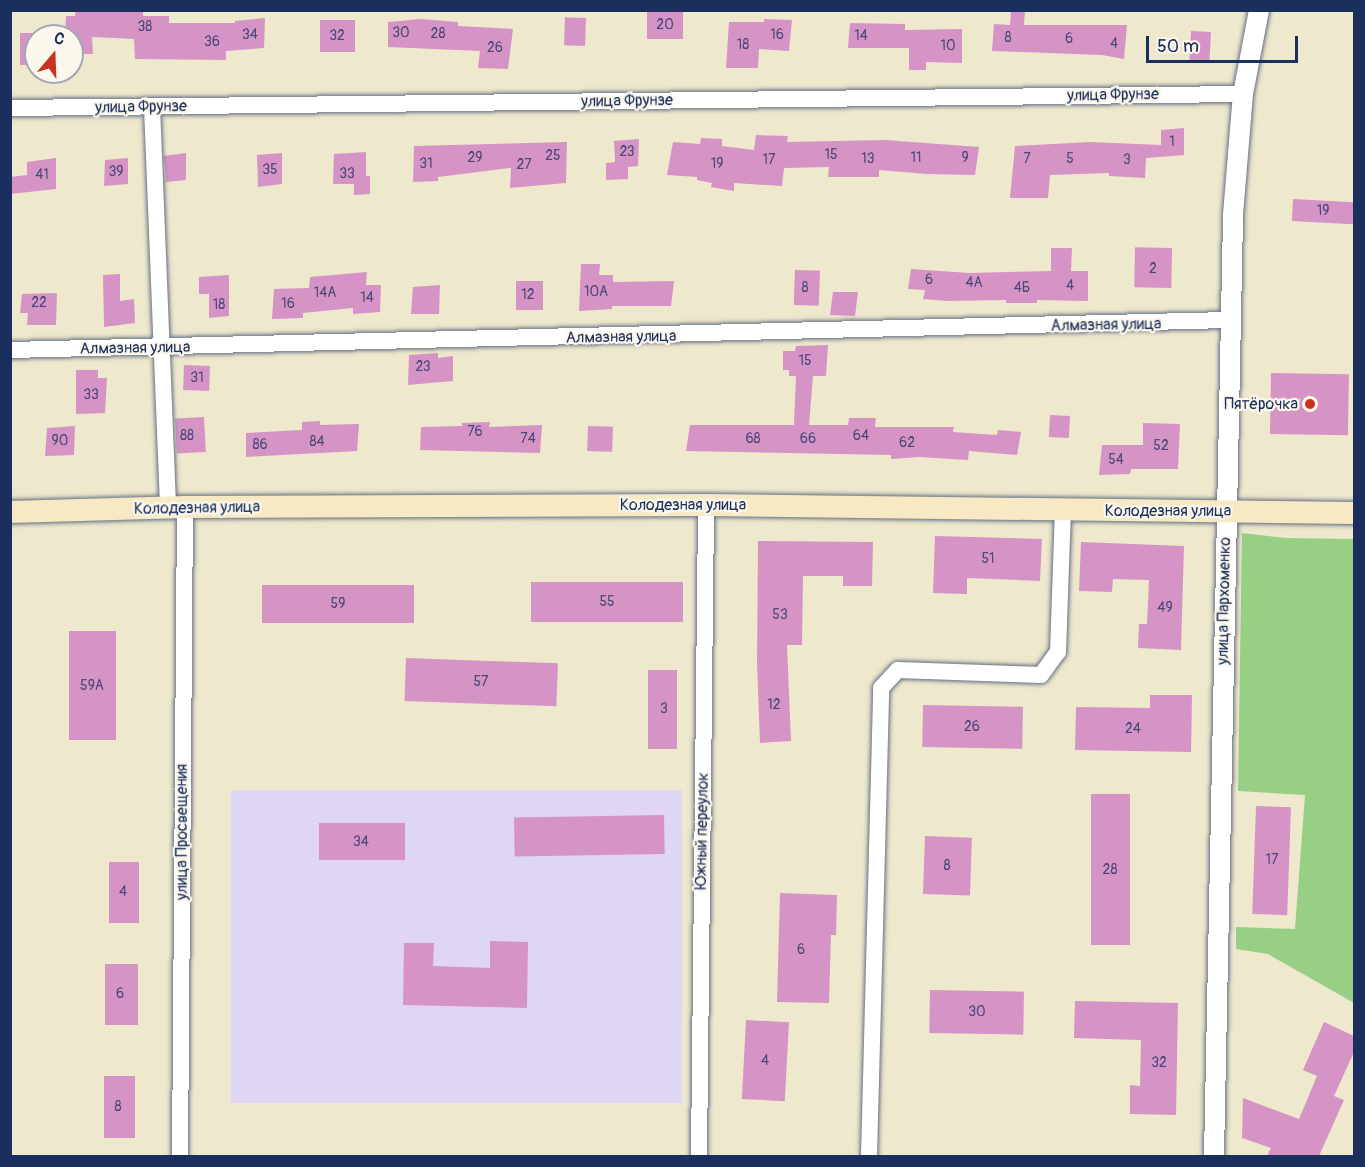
<!DOCTYPE html>
<meta charset="utf-8">
<style>
body{margin:0}
#map{position:relative;width:1365px;height:1167px;overflow:hidden;background:#eee8cd;font-family:Pangolin,sans-serif}
div>[style]{position:absolute}
[style*='--x']{left:calc(var(--x)*1px);top:calc(var(--y)*1px);width:calc(var(--w)*1px);rotate:calc(var(--a)*1deg)}
.built>*{inset:0;background:#dfd5f5;transform-origin:0 0}
.green>*{inset:0;background:#97d084}
.building>*{inset:0;background:#d594c5;transform-origin:0 0}
.roads{filter:drop-shadow(0 0 2px #657085) drop-shadow(0 0 2px #657085)}
.minor>*{height:16px;margin:-8px;padding:0 8px;transform-origin:8px;border-radius:8px;background:#fff}
.tertiary>*{height:20px;margin:-10px;padding:0 10px;transform-origin:10px;border-radius:10px;background:#fff}
.secondary>*{height:22px;margin:-11px;padding:0 11px;transform-origin:11px;border-radius:11px;background:#f6e9c3}
.dots>*{width:16px;height:16px;translate:-50% -50%;box-sizing:border-box;border:3px solid #fbf7ec;border-radius:50%}
span{translate:-50% -50%;white-space:nowrap;text-align:center;line-height:1.15;-webkit-text-stroke:4.5px #fbf7ec;paint-order:stroke}
.number-label{font-size:14px;color:#4a4878}
.number-label span{-webkit-text-stroke-width:0}
.street-label{font-size:16px;color:#1b2f5e}
.poi-label{font-size:16px;color:#1b2f5e}
.right{translate:-100% -50%;text-align:right}
.frame{position:absolute;inset:0;border:12px solid #1b2f5e;pointer-events:none}
.north{position:absolute;left:24px;top:24px;width:60px;height:60px;box-sizing:border-box;background:#fbf7ec;border:2px solid #a1a7b3;border-radius:50%;rotate:19deg;font-size:16px;font-weight:700;line-height:24px;text-align:center;color:#1b2f5e}
.north::after{content:'';display:block;margin:auto;width:21px;height:27px;background:#c8321e;clip-path:polygon(50% 0,100% 100%,50% 72%,0 100%)}
.scale{position:absolute;left:1146px;top:36px;width:152px;height:27px;box-sizing:border-box;border:3px solid #1b2f5e;border-top:0;padding-left:8px;font-size:18px;line-height:21px;white-space:nowrap;color:#1b2f5e;-webkit-text-stroke:4px #fbf7ec;paint-order:stroke}
</style>
<div id="map">
<div class="built">
<i style="left:231px;top:790px;width:451px;height:313px"></i>
</div>
<div class="green">
<i style="clip-path:polygon(1242px 533px,1286px 538px,1354px 539px,1354px 1003px,1268px 954px,1236px 949px,1236px 927px,1295px 929px,1305px 795px,1238px 791px)"></i>
</div>
<div class="building">
<i style="clip-path:polygon(76px 10px,143px 10px,143px 16px,169px 16px,169px 23px,235px 23px,235px 21px,265px 18px,264px 48px,226px 51px,226px 60px,135px 59px,134px 39px,92px 37px,93px 54px,72px 54px,72px 36px,65px 36px,66px 16px,75px 16px)"></i>
<i style="left:647px;top:10px;width:36px;height:29px"></i>
<i style="clip-path:polygon(1011px 10px,1025px 10px,1024px 25px,1127px 25px,1124px 59px,1102px 55px,992px 51px,994px 24px,1010px 25px)"></i>
<i style="left:586px;top:18px;width:28px;height:21px;rotate:92deg"></i>
<i style="clip-path:polygon(421px 19px,458px 22px,458px 26px,513px 29px,508px 69px,478px 68px,480px 51px,388px 47px,388px 22px)"></i>
<i style="clip-path:polygon(764px 19px,792px 20px,789px 51px,759px 49px,758px 68px,726px 68px,729px 22px,764px 22px)"></i>
<i style="left:320px;top:20px;width:35px;height:32px"></i>
<i style="clip-path:polygon(850px 23px,905px 24px,905px 30px,962px 29px,962px 63px,926px 62px,926px 70px,909px 70px,909px 48px,848px 48px)"></i>
<i style="left:1191px;top:31px;width:20px;height:30px;rotate:3deg"></i>
<i style="left:36px;top:33px;width:32px;height:16px;rotate:90deg"></i>
<i style="clip-path:polygon(1184px 128px,1184px 155px,1146px 158px,1145px 178px,1109px 176px,1109px 173px,1050px 175px,1048px 198px,1010px 198px,1015px 146px,1090px 142px,1161px 145px,1161px 130px)"></i>
<i style="clip-path:polygon(756px 135px,788px 136px,787px 142px,885px 140px,979px 147px,975px 175px,927px 174px,879px 170px,879px 177px,828px 177px,829px 167px,784px 168px,782px 186px,734px 183px,734px 191px,711px 187px,712px 183px,697px 180px,697px 177px,667px 175px,673px 142px,700px 144px,701px 138px,722px 139px,722px 146px,754px 150px)"></i>
<i style="clip-path:polygon(639px 139px,638px 166px,628px 167px,628px 179px,606px 180px,606px 163px,615px 162px,614px 141px)"></i>
<i style="clip-path:polygon(567px 142px,566px 183px,510px 188px,511px 168px,438px 177px,438px 181px,413px 182px,414px 146px)"></i>
<i style="clip-path:polygon(366px 152px,366px 176px,370px 176px,370px 194px,354px 195px,354px 184px,333px 184px,334px 154px)"></i>
<i style="clip-path:polygon(186px 153px,186px 180px,166px 182px,164px 156px)"></i>
<i style="clip-path:polygon(282px 153px,282px 184px,258px 187px,257px 155px)"></i>
<i style="clip-path:polygon(56px 158px,56px 189px,10px 194px,10px 177px,27px 175px,27px 162px)"></i>
<i style="clip-path:polygon(128px 158px,128px 184px,104px 186px,105px 160px)"></i>
<i style="left:1293px;top:199px;width:61px;height:22px;rotate:3deg"></i>
<i style="clip-path:polygon(1051px 248px,1072px 248px,1071px 271px,1088px 271px,1088px 301px,1037px 300px,1037px 303px,1006px 303px,1006px 300px,947px 301px,923px 299px,925px 290px,908px 289px,911px 269px,970px 273px,1051px 271px)"></i>
<i style="left:1172px;top:248px;width:40px;height:37px;rotate:91deg"></i>
<i style="clip-path:polygon(581px 264px,600px 264px,599px 275px,613px 275px,613px 282px,674px 281px,671px 306px,612px 306px,612px 309px,579px 311px)"></i>
<i style="left:795px;top:270px;width:25px;height:35px;rotate:2deg"></i>
<i style="clip-path:polygon(367px 272px,366px 285px,381px 285px,380px 312px,353px 314px,353px 308px,303px 313px,303px 318px,272px 319px,274px 289px,309px 288px,310px 277px)"></i>
<i style="clip-path:polygon(120px 274px,120px 301px,134px 299px,135px 323px,104px 327px,103px 275px)"></i>
<i style="clip-path:polygon(229px 275px,229px 316px,209px 318px,209px 294px,199px 294px,199px 277px)"></i>
<i style="left:516px;top:281px;width:27px;height:29px"></i>
<i style="clip-path:polygon(440px 285px,439px 314px,411px 314px,413px 287px)"></i>
<i style="clip-path:polygon(833px 292px,858px 292px,855px 316px,830px 315px)"></i>
<i style="clip-path:polygon(57px 293px,56px 325px,27px 325px,28px 313px,20px 313px,22px 294px)"></i>
<i style="clip-path:polygon(828px 345px,826px 376px,813px 376px,809px 425px,848px 425px,849px 418px,876px 418px,875px 427px,954px 427px,953px 432px,997px 435px,998px 430px,1021px 432px,1017px 455px,969px 451px,968px 460px,919px 457px,891px 459px,891px 455px,686px 451px,690px 425px,794px 425px,796px 376px,789px 376px,789px 370px,783px 370px,783px 351px,795px 351px,796px 346px)"></i>
<i style="clip-path:polygon(438px 353px,438px 358px,453px 356px,453px 381px,408px 385px,409px 355px)"></i>
<i style="left:184px;top:365px;width:26px;height:25px;rotate:2deg"></i>
<i style="clip-path:polygon(76px 370px,98px 370px,98px 378px,107px 378px,105px 413px,76px 414px)"></i>
<i style="left:1271px;top:373px;width:78px;height:61px;rotate:1deg"></i>
<i style="left:1050px;top:415px;width:20px;height:22px;rotate:3deg"></i>
<i style="left:204px;top:417px;width:35px;height:29px;rotate:87deg"></i>
<i style="clip-path:polygon(320px 421px,320px 425px,359px 424px,357px 451px,246px 457px,246px 433px,302px 430px,302px 422px)"></i>
<i style="clip-path:polygon(490px 422px,489px 427px,542px 425px,540px 453px,420px 450px,421px 427px,462px 426px,462px 423px)"></i>
<i style="clip-path:polygon(1143px 423px,1180px 424px,1178px 469px,1131px 469px,1130px 474px,1099px 475px,1102px 445px,1143px 445px)"></i>
<i style="clip-path:polygon(75px 426px,74px 455px,45px 456px,47px 428px)"></i>
<i style="left:588px;top:426px;width:25px;height:25px;rotate:2deg"></i>
<i style="clip-path:polygon(935px 536px,1042px 539px,1040px 581px,967px 578px,967px 594px,933px 593px)"></i>
<i style="clip-path:polygon(758px 541px,873px 542px,872px 586px,843px 586px,843px 576px,803px 576px,802px 645px,787px 645px,791px 741px,760px 743px,757px 663px)"></i>
<i style="clip-path:polygon(1081px 542px,1184px 546px,1181px 650px,1138px 648px,1139px 624px,1147px 624px,1149px 580px,1113px 579px,1112px 592px,1079px 591px)"></i>
<i style="left:531px;top:582px;width:152px;height:40px"></i>
<i style="left:262px;top:585px;width:152px;height:38px"></i>
<i style="left:116px;top:631px;width:109px;height:47px;rotate:90deg"></i>
<i style="left:406px;top:658px;width:152px;height:43px;rotate:2deg"></i>
<i style="left:648px;top:670px;width:29px;height:79px"></i>
<i style="clip-path:polygon(1150px 695px,1192px 695px,1191px 752px,1075px 750px,1076px 707px,1150px 708px)"></i>
<i style="left:923px;top:705px;width:100px;height:42px;rotate:1deg"></i>
<i style="left:1091px;top:794px;width:39px;height:151px"></i>
<i style="left:1256px;top:806px;width:35px;height:108px;rotate:2deg"></i>
<i style="left:664px;top:815px;width:39px;height:150px;rotate:89deg"></i>
<i style="left:319px;top:823px;width:86px;height:37px"></i>
<i style="left:925px;top:836px;width:47px;height:58px;rotate:2deg"></i>
<i style="left:109px;top:862px;width:30px;height:61px"></i>
<i style="clip-path:polygon(780px 893px,837px 895px,836px 935px,831px 935px,829px 1003px,777px 1002px)"></i>
<i style="clip-path:polygon(490px 941px,528px 942px,527px 1008px,403px 1005px,404px 943px,434px 943px,433px 966px,490px 968px)"></i>
<i style="left:105px;top:964px;width:33px;height:61px"></i>
<i style="left:930px;top:990px;width:94px;height:43px;rotate:1deg"></i>
<i style="clip-path:polygon(1075px 1001px,1178px 1003px,1176px 1115px,1130px 1114px,1130px 1085px,1140px 1086px,1141px 1040px,1074px 1038px)"></i>
<i style="left:746px;top:1020px;width:43px;height:79px;rotate:3deg"></i>
<i style="clip-path:polygon(1324px 1022px,1354px 1036px,1354px 1052px,1334px 1096px,1344px 1100px,1319px 1156px,1267px 1156px,1271px 1148px,1242px 1138px,1243px 1098px,1299px 1119px,1317px 1076px,1303px 1070px)"></i>
<i style="left:104px;top:1076px;width:31px;height:62px"></i>
</div>
<div class="roads">
<div class="minor">
<i style="--x:152;--y:107;--w:400;--a:87.7"></i>
<i style="--x:10;--y:108;--w:1233;--a:-0.65"></i>
<i style="--x:10;--y:350;--w:1221;--a:-1.41"></i>
<i style="--x:180;--y:1156;--w:649;--a:-89.56"></i>
<i style="--x:699;--y:1156;--w:651;--a:-89.38"></i>
<i style="--x:869;--y:1156;--w:468;--a:-88.5"></i>
<i style="--x:881;--y:688;--w:25;--a:-47"></i>
<i style="--x:898;--y:670;--w:143;--a:2"></i>
<i style="--x:1041;--y:675;--w:29;--a:-54"></i>
<i style="--x:1058;--y:652;--w:141;--a:-88"></i>
</div>
<div class="tertiary">
<i style="--x:1214;--y:1156;--w:941;--a:-88.84"></i>
<i style="--x:1233;--y:215;--w:121;--a:-85.3"></i>
<i style="--x:1243;--y:94;--w:86;--a:-79.2"></i>
</div>
<div class="secondary">
<i style="--x:10;--y:512;--w:175;--a:-1.6"></i>
<i style="--x:185;--y:507;--w:521;--a:-0.22"></i>
<i style="--x:706;--y:505;--w:648;--a:0.71"></i>
</div>
</div>
<div class="dots">
<i style="left:1310px;top:404px;background:#c8321e"></i>
</div>
<div class="number-label">
<span style="left:665px;top:25px">20</span>
<span style="left:145px;top:27px">38</span>
<span style="left:401px;top:33px">30</span>
<span style="left:438px;top:34px">28</span>
<span style="left:250px;top:35px">34</span>
<span style="left:777px;top:35px">16</span>
<span style="left:337px;top:36px">32</span>
<span style="left:861px;top:36px">14</span>
<span style="left:1008px;top:38px">8</span>
<span style="left:1069px;top:39px">6</span>
<span style="left:212px;top:42px">36</span>
<span style="left:1114px;top:44px">4</span>
<span style="left:743px;top:45px">18</span>
<span style="left:948px;top:46px">10</span>
<span style="left:495px;top:48px">26</span>
<span style="left:1172px;top:142px">1</span>
<span style="left:627px;top:152px">23</span>
<span style="left:831px;top:155px">15</span>
<span style="left:553px;top:156px">25</span>
<span style="left:475px;top:158px">29</span>
<span style="left:916px;top:158px">11</span>
<span style="left:965px;top:158px">9</span>
<span style="left:868px;top:159px">13</span>
<span style="left:1027px;top:159px">7</span>
<span style="left:1070px;top:159px">5</span>
<span style="left:769px;top:160px">17</span>
<span style="left:1127px;top:160px">3</span>
<span style="left:426px;top:164px">31</span>
<span style="left:717px;top:164px">19</span>
<span style="left:524px;top:165px">27</span>
<span style="left:270px;top:170px">35</span>
<span style="left:116px;top:172px">39</span>
<span style="left:347px;top:174px">33</span>
<span style="left:42px;top:175px">41</span>
<span style="left:1323px;top:211px">19</span>
<span style="left:1153px;top:269px">2</span>
<span style="left:929px;top:280px">6</span>
<span style="left:974px;top:283px">4А</span>
<span style="left:1070px;top:286px">4</span>
<span style="left:805px;top:288px">8</span>
<span style="left:1022px;top:288px">4Б</span>
<span style="left:596px;top:292px">10А</span>
<span style="left:325px;top:293px">14А</span>
<span style="left:528px;top:295px">12</span>
<span style="left:367px;top:298px">14</span>
<span style="left:39px;top:303px">22</span>
<span style="left:288px;top:304px">16</span>
<span style="left:219px;top:305px">18</span>
<span style="left:805px;top:361px">15</span>
<span style="left:423px;top:367px">23</span>
<span style="left:197px;top:378px">31</span>
<span style="left:91px;top:395px">33</span>
<span style="left:475px;top:432px">76</span>
<span style="left:187px;top:436px">88</span>
<span style="left:861px;top:436px">64</span>
<span style="left:528px;top:439px">74</span>
<span style="left:753px;top:439px">68</span>
<span style="left:808px;top:439px">66</span>
<span style="left:60px;top:441px">90</span>
<span style="left:317px;top:442px">84</span>
<span style="left:907px;top:443px">62</span>
<span style="left:260px;top:445px">86</span>
<span style="left:1161px;top:446px">52</span>
<span style="left:1116px;top:460px">54</span>
<span style="left:988px;top:559px">51</span>
<span style="left:607px;top:602px">55</span>
<span style="left:338px;top:604px">59</span>
<span style="left:1165px;top:608px">49</span>
<span style="left:780px;top:615px">53</span>
<span style="left:481px;top:682px">57</span>
<span style="left:92px;top:686px">59А</span>
<span style="left:774px;top:705px">12</span>
<span style="left:664px;top:709px">3</span>
<span style="left:972px;top:727px">26</span>
<span style="left:1133px;top:729px">24</span>
<span style="left:361px;top:842px">34</span>
<span style="left:1272px;top:860px">17</span>
<span style="left:947px;top:866px">8</span>
<span style="left:1110px;top:870px">28</span>
<span style="left:123px;top:892px">4</span>
<span style="left:801px;top:950px">6</span>
<span style="left:120px;top:994px">6</span>
<span style="left:977px;top:1012px">30</span>
<span style="left:765px;top:1061px">4</span>
<span style="left:1159px;top:1063px">32</span>
<span style="left:118px;top:1107px">8</span>
</div>
<div class="street-label">
<span style="left:1113px;top:95px;rotate:-1deg">улица Фрунзе</span>
<span style="left:627px;top:101px;rotate:-1deg">улица Фрунзе</span>
<span style="left:141px;top:107px;rotate:-1deg">улица Фрунзе</span>
<span style="left:1106px;top:325px;rotate:-1deg">Алмазная улица</span>
<span style="left:621px;top:337px;rotate:-1deg">Алмазная улица</span>
<span style="left:135px;top:348px;rotate:-1deg">Алмазная улица</span>
<span style="left:683px;top:505px">Колодезная улица</span>
<span style="left:197px;top:508px;rotate:-1deg">Колодезная улица</span>
<span style="left:1168px;top:511px">Колодезная улица</span>
<span style="left:1224px;top:601px;rotate:-89deg">улица Пархоменко</span>
<span style="left:702px;top:831px;rotate:-89deg">Южный переулок</span>
<span style="left:182px;top:832px;rotate:-90deg">улица Просвещения</span>
</div>
<div class="poi-label">
<span class="right" style="left:1298px;top:404px">Пятёрочка</span>
</div>
<div class="frame"></div>
<div class="north">С</div>
<div class="scale">50 m</div>
</div>
